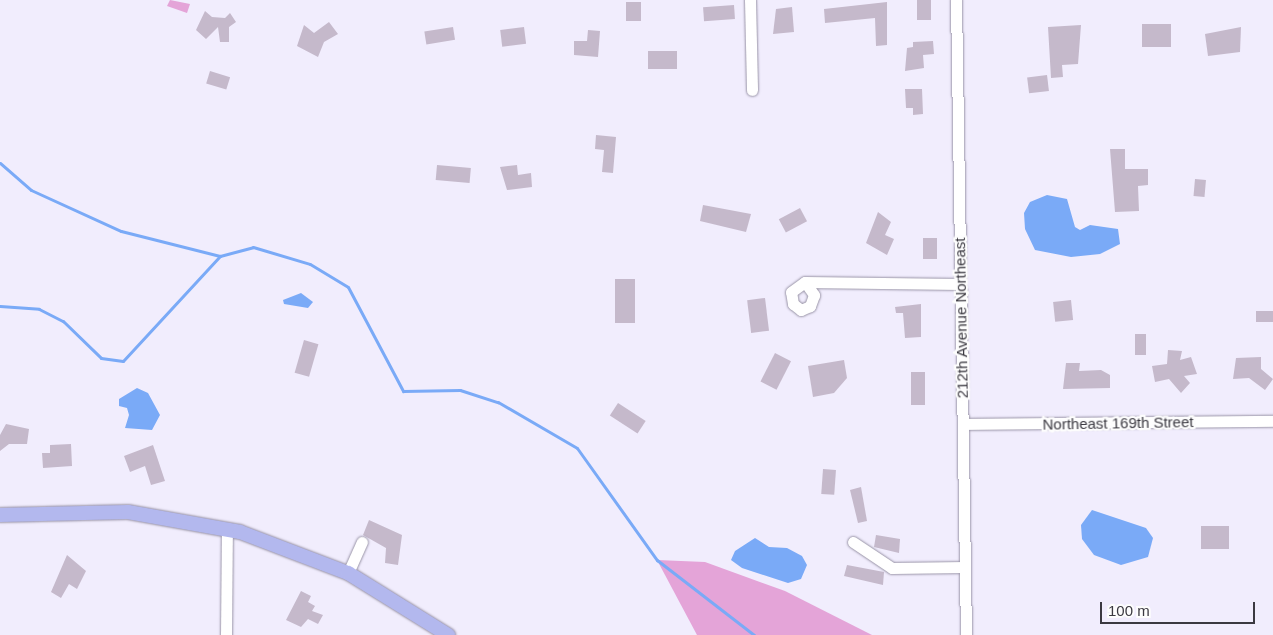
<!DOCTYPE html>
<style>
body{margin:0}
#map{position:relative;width:1273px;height:635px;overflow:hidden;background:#f1edfd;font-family:Arial,sans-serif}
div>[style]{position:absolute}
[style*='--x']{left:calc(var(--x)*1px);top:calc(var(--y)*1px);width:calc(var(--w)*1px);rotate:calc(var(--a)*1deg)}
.green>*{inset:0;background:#e4a4d8}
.water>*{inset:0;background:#7aaaf7}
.stream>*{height:3px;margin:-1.5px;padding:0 1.5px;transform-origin:1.5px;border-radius:1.5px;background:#7aaaf7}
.building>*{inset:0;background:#c5b9cb;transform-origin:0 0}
.roads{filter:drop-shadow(0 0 1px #9994a7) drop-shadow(0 0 1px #9994a7)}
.minor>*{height:11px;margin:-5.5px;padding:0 5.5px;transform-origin:5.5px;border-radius:5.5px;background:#fff}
.major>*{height:14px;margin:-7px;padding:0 7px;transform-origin:7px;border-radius:7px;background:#b3b8ee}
span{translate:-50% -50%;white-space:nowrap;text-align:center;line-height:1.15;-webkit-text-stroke:4.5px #fdfdfd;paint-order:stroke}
.street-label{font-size:15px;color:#3b3941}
.scale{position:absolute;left:1100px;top:602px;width:155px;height:22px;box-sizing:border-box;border:2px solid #3b3941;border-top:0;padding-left:6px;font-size:15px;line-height:18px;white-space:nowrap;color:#3b3941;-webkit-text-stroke:4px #fdfdfd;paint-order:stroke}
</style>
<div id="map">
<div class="green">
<i style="clip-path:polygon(170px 0,190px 4px,187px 13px,167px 6px)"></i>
<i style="clip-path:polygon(657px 560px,705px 562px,785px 591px,872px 635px,697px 635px)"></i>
</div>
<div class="water">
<i style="clip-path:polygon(1047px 195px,1067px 199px,1075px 227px,1080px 230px,1090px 225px,1118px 229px,1120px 244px,1100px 254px,1071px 257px,1035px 250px,1025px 229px,1024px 213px,1030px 202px)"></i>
<i style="clip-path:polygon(301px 293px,313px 302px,308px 308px,284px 304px,283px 300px)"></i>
<i style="clip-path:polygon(137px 388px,148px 393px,160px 415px,152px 430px,125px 428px,129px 415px,127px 408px,119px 406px,119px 399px)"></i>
<i style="clip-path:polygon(1092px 510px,1146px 528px,1153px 538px,1148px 557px,1121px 565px,1094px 555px,1082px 539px,1081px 525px)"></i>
<i style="clip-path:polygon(755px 538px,769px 547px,787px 548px,802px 556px,807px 565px,801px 579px,788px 583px,742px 568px,731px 560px,735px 551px)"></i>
</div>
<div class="stream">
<i style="--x:0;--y:163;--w:41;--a:41.1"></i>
<i style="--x:31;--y:190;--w:99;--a:24.5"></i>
<i style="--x:121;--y:231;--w:102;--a:14.2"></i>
<i style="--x:220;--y:256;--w:34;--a:-15"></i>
<i style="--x:253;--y:247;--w:59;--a:16.6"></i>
<i style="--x:310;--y:264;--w:44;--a:31.2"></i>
<i style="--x:348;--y:287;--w:118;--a:62.1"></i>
<i style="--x:403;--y:391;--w:57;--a:-1"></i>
<i style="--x:460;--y:390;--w:40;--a:18"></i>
<i style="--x:498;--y:402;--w:91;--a:30.2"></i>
<i style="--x:577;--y:448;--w:138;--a:54.5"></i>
<i style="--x:657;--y:560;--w:123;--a:37.7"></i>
<i style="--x:0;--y:306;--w:39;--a:4"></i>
<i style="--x:39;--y:309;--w:27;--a:27"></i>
<i style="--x:63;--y:321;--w:53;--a:44.2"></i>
<i style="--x:101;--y:358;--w:22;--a:8"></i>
<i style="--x:123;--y:361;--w:143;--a:-47.3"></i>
</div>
<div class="building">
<i style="left:917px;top:0;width:14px;height:20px"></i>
<i style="left:626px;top:2px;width:15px;height:19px"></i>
<i style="clip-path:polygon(887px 2px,887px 45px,876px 46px,875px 18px,825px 23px,824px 9px)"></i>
<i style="left:734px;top:5px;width:14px;height:31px;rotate:86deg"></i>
<i style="clip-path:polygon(792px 7px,794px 32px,773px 34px,776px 9px)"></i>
<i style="clip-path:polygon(205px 11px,212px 17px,225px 18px,230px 13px,236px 22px,229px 27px,229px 42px,220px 42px,218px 27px,206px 39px,196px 30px)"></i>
<i style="clip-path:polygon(329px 22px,338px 34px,324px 42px,318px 57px,297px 46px,304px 25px,314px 33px)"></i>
<i style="left:1171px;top:24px;width:23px;height:29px;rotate:90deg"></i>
<i style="clip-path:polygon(1081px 25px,1078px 64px,1062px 65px,1063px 77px,1051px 78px,1048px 27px)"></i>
<i style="left:453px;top:27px;width:13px;height:29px;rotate:81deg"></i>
<i style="left:524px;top:27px;width:17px;height:24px;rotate:83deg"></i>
<i style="clip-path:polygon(1241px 27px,1240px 52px,1208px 56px,1205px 34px)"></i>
<i style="clip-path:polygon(588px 30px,600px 31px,598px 57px,574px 55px,574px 41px,587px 41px)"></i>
<i style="clip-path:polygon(933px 41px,934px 54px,923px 55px,924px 68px,905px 71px,907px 48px,913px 47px,913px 42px)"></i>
<i style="left:677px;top:51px;width:18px;height:29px;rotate:90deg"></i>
<i style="left:210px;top:71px;width:21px;height:13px;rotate:17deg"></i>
<i style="left:1047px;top:75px;width:16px;height:20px;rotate:83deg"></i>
<i style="clip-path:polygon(905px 89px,922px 89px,923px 114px,913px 115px,913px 108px,906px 108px)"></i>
<i style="clip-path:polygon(596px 135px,616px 137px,613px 173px,602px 172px,604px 150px,595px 149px)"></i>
<i style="clip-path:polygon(1110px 149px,1125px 149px,1125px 169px,1148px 169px,1148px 185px,1138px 186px,1139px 211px,1115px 212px)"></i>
<i style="left:437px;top:165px;width:34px;height:15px;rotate:5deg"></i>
<i style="clip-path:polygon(517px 165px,518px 175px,531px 173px,532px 187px,507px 190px,500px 167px)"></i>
<i style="left:1195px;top:179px;width:11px;height:17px;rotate:5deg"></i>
<i style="clip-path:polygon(703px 205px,751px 214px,746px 232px,700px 221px)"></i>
<i style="left:800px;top:208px;width:15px;height:24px;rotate:62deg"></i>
<i style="clip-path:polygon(878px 212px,891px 222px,885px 235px,894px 239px,887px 255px,866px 243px)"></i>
<i style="left:923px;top:238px;width:14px;height:21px"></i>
<i style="left:615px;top:279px;width:20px;height:44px"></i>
<i style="left:765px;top:298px;width:33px;height:18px;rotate:83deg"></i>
<i style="left:1071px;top:300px;width:20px;height:18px;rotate:84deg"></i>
<i style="clip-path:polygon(921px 304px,921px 337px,905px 338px,903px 313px,896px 313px,895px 307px)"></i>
<i style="left:1273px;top:311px;width:11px;height:17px;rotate:90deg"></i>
<i style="left:1135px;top:334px;width:11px;height:21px"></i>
<i style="left:304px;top:340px;width:15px;height:34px;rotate:16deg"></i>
<i style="clip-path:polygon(1168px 350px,1182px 351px,1180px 360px,1191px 357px,1197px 374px,1184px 376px,1190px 383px,1181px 393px,1169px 379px,1155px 382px,1152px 366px,1167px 364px)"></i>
<i style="left:775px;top:353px;width:18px;height:32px;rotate:27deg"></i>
<i style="clip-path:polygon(1261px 357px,1261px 369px,1273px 379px,1265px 390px,1249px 378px,1233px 379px,1236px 358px)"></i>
<i style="clip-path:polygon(844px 360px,847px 378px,834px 393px,813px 397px,808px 366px)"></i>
<i style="clip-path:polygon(1066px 363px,1080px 363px,1079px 371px,1101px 370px,1110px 375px,1110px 388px,1063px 389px)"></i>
<i style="left:911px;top:372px;width:14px;height:33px"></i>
<i style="left:618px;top:403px;width:33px;height:15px;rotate:33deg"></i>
<i style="clip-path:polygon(6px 424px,29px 429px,27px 444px,9px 444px,0 451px,0 435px)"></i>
<i style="clip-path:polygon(71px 444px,72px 466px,43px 468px,42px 453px,50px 453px,50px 445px)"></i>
<i style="clip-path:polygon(153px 445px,165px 481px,151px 485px,145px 466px,130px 472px,124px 456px)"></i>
<i style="left:823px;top:469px;width:13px;height:25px;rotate:4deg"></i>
<i style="clip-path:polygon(861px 487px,867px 521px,858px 523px,850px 490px)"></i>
<i style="clip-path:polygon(369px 520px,402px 535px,398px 565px,385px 563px,386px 548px,363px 535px)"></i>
<i style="left:1229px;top:526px;width:23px;height:28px;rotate:90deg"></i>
<i style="clip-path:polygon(876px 535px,900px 539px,899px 553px,874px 547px)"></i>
<i style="clip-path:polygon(67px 555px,86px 571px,77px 589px,69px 584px,61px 598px,51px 592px)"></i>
<i style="clip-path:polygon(847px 565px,884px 572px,883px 585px,844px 576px)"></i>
<i style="clip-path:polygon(301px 591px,311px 596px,308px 602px,315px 606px,312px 611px,323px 615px,318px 624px,308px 619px,301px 627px,286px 620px)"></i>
</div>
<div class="roads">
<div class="minor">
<i style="--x:750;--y:0;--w:90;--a:88.7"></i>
<i style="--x:956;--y:0;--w:635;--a:89.1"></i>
<i style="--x:805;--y:282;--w:16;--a:55"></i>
<i style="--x:814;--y:295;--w:12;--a:110"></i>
<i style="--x:810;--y:306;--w:10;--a:156"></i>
<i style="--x:801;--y:310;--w:10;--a:-143"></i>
<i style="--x:793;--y:304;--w:12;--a:-99"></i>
<i style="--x:791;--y:292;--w:17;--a:-36"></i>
<i style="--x:805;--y:282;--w:155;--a:0.7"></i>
<i style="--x:963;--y:424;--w:310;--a:-0.6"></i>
<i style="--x:853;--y:542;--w:47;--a:33.7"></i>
<i style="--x:892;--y:568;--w:73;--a:-0.8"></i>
<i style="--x:348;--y:573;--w:34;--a:-66"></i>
<i style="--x:226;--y:635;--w:107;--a:-89.5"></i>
</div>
<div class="major">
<i style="--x:0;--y:515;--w:128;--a:-1.3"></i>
<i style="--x:128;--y:512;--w:114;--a:10.1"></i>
<i style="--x:240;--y:532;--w:116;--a:20.8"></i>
<i style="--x:348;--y:573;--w:118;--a:31.8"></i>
</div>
</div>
<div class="street-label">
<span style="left:961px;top:318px;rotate:-91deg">212th Avenue Northeast</span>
<span style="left:1118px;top:423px;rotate:-1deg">Northeast 169th Street</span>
</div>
<div class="scale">100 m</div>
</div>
